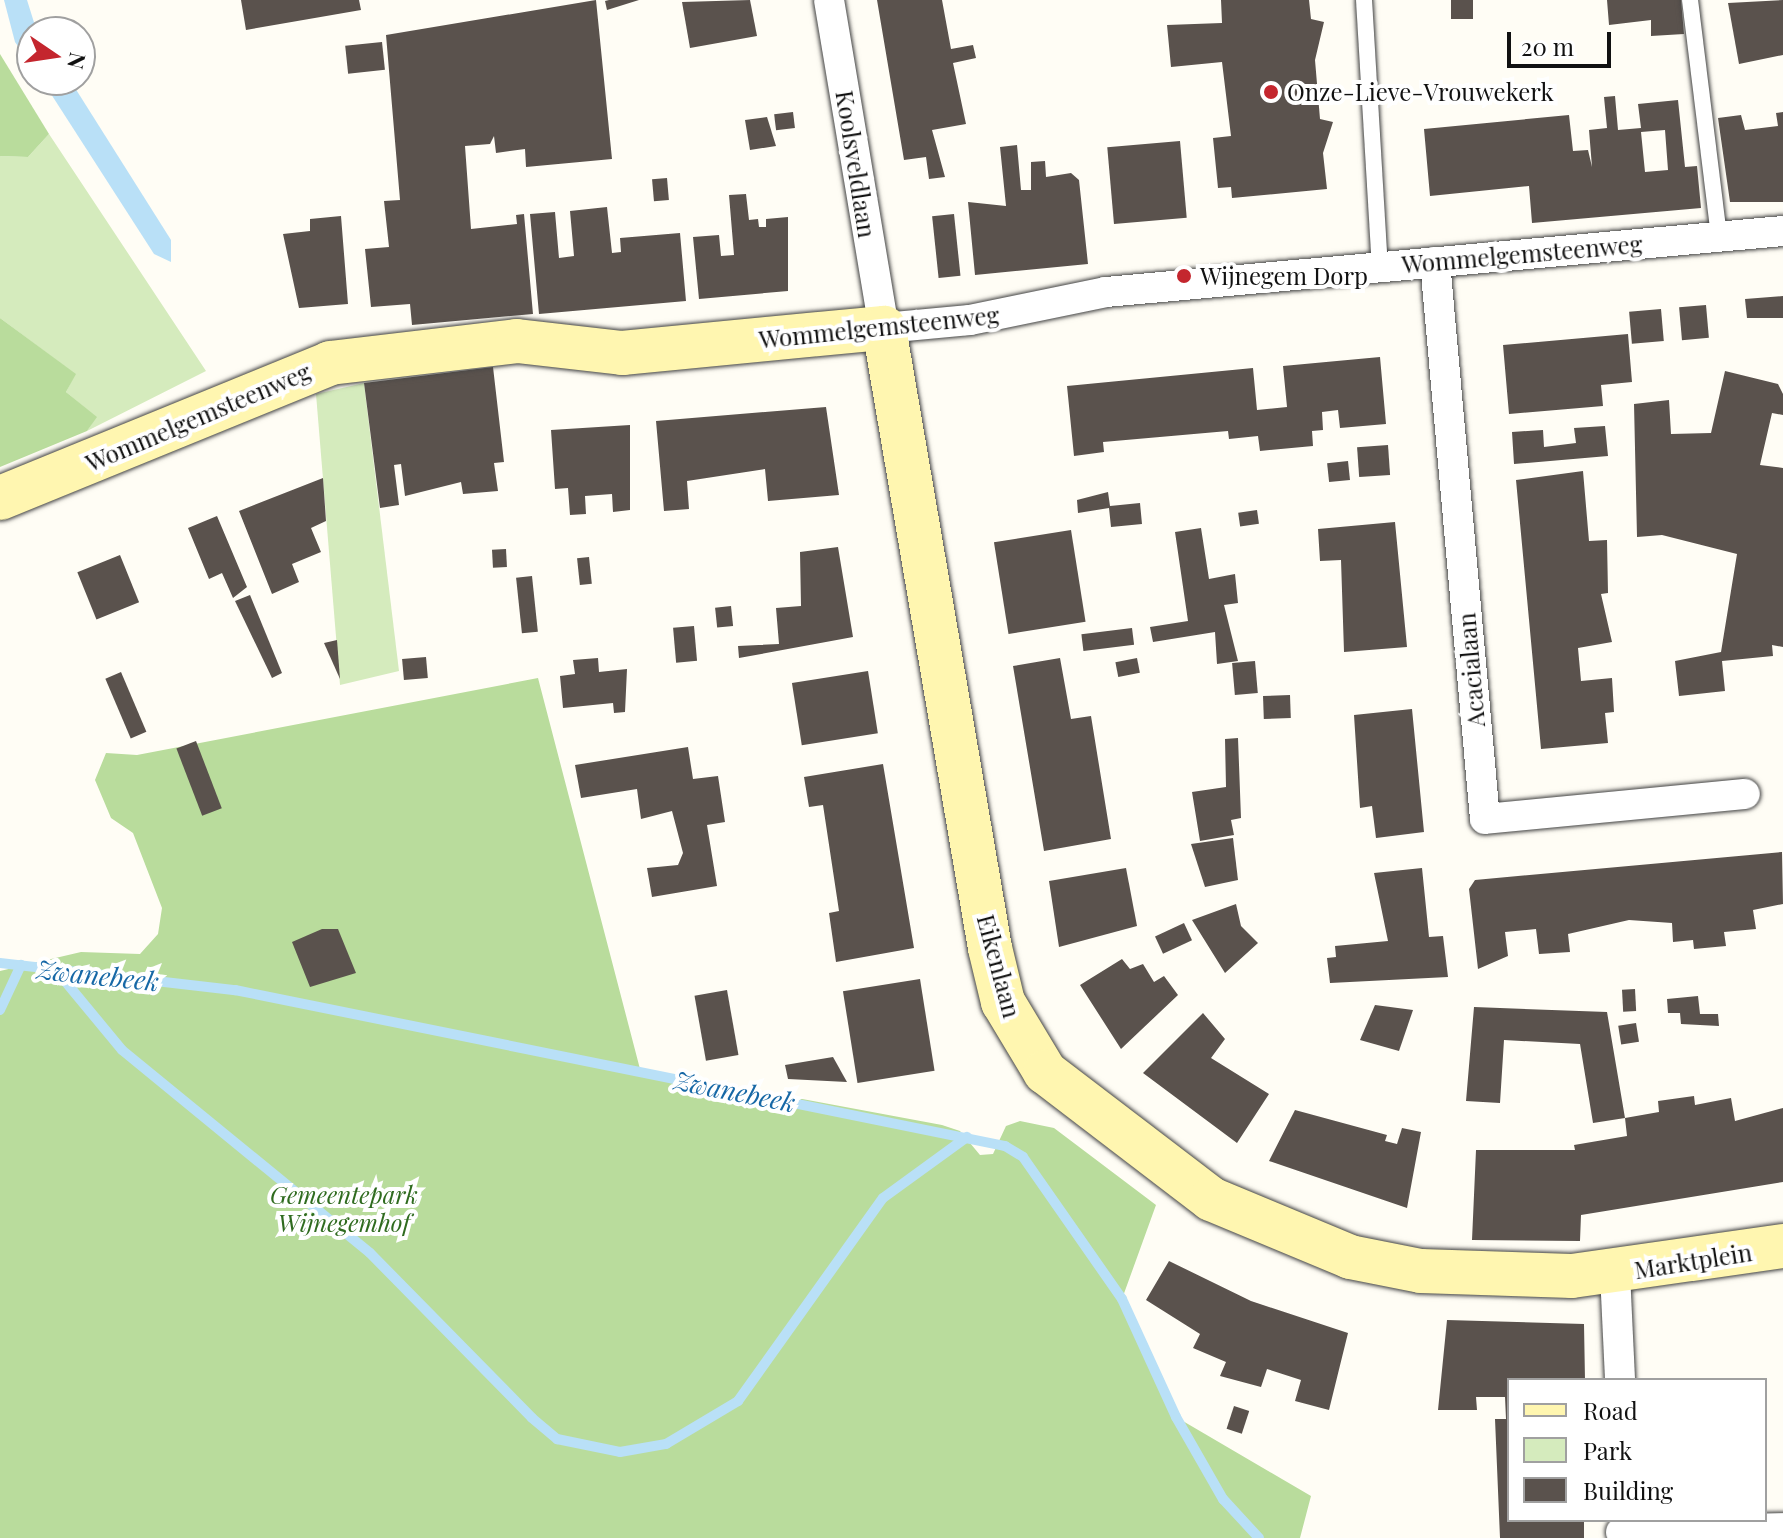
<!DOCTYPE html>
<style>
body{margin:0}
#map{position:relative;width:1783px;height:1538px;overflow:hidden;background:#fffdf5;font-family:"Playfair Display",serif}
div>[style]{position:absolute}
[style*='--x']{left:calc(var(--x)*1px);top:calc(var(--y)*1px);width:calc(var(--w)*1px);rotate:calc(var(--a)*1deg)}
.green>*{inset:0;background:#d5ebbd}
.forest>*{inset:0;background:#b9dc9c}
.water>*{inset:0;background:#b9e0f7}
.stream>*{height:10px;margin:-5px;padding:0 5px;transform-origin:5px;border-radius:5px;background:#b9e0f7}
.building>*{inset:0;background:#5a524d;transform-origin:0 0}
.roads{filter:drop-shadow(0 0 2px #444) drop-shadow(0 0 2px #444)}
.lane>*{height:16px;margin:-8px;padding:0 8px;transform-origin:8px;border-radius:8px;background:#fff}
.street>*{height:30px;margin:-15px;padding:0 15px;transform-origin:15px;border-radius:15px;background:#fff}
.secondary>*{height:44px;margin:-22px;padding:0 22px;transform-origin:22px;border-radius:22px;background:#fff6b0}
.dots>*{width:22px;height:22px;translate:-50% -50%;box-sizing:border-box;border:4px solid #fff;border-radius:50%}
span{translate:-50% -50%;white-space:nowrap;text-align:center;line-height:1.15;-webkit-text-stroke:8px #fff;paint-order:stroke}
.poi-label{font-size:24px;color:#111}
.left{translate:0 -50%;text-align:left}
.street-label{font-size:24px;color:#111}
.park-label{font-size:24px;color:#2f6b1f;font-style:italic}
.water-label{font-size:26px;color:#1768a6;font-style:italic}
.legend{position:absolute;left:1507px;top:1378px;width:260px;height:144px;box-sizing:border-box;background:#fff;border:2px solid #a0a0a0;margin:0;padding:10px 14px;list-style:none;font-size:24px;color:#111}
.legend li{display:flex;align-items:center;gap:16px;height:40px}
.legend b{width:40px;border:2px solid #a0a0a0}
.north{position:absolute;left:16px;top:16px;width:80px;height:80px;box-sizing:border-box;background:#fff;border:2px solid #a0a0a0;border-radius:50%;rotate:103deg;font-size:22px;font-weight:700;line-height:32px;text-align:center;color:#111}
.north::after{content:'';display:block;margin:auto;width:28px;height:36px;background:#c4262e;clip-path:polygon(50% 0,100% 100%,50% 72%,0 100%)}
.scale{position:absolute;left:1507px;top:32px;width:104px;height:36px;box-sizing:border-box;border:4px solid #111;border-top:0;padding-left:10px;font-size:24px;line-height:28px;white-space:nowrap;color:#111;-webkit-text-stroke:6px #fff;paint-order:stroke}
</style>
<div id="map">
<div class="green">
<i style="clip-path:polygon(49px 134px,206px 371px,87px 431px,96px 417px,66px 392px,75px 374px,0 318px,0 156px,28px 157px)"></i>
<i style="clip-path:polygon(364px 383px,399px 671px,340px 685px,316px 394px)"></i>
</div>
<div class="forest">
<i style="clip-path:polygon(0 54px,49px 134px,28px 157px,0 156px)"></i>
<i style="clip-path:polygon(0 318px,76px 374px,66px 392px,97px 417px,87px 431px,0 467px)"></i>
<i style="clip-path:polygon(538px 678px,640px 1069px,942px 1125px,960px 1131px,980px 1155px,993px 1154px,1006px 1126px,1020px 1121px,1054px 1128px,1156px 1205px,1122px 1299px,1176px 1417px,1311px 1496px,1300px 1538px,0 1538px,0 971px,81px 952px,140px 954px,158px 934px,162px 908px,133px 833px,111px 818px,95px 780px,106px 753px,137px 755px)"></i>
</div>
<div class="water">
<i style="clip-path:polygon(4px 0,27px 0,37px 32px,32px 66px,15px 42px)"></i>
<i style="clip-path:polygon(42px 80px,70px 80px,171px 240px,171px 262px,154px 254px)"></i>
</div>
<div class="stream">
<i style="--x:0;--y:963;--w:237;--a:6.6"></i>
<i style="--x:235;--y:990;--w:786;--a:11.45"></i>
<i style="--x:1005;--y:1146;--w:21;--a:31"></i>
<i style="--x:1023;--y:1157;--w:173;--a:55.1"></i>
<i style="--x:1122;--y:1299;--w:130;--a:65.4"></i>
<i style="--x:1176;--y:1417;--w:95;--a:60.2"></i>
<i style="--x:1223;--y:1499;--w:53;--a:47.3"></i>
<i style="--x:55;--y:969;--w:105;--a:50.4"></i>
<i style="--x:122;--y:1050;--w:320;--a:39.3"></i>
<i style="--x:370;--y:1253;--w:231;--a:45.5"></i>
<i style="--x:532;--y:1418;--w:33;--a:40"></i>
<i style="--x:557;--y:1439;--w:64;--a:11.7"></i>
<i style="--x:620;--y:1452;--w:47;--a:-9.9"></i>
<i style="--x:666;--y:1444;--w:84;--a:-30.8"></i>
<i style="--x:738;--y:1401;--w:249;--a:-54.5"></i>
<i style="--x:883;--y:1198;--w:104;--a:-36"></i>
<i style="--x:0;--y:1010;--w:50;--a:-65"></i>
</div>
<div class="building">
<i style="clip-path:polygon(241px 0,359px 0,361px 10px,246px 30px)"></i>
<i style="clip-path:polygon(596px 0,612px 159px,526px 167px,525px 149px,496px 153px,494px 136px,490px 144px,465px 146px,471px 229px,517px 224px,516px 215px,524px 214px,533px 314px,412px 325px,410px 304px,371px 307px,365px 249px,389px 247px,384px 201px,400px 200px,386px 35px)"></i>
<i style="clip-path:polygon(639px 0,607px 10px,605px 1px,609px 0)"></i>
<i style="clip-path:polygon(750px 0,757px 36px,690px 48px,682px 2px)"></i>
<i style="clip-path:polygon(877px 0,942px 0,951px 49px,973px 45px,976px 58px,953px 63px,966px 124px,932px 130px,945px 177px,929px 179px,926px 157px,904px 160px)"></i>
<i style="clip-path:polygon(1221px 0,1309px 0,1311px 19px,1324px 22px,1315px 60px,1320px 119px,1333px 122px,1323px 153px,1327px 189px,1232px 198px,1231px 187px,1218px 188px,1213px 138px,1231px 136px,1222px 62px,1171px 67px,1167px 25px,1222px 23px)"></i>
<i style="left:1451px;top:0;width:22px;height:19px"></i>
<i style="clip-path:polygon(1607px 0,1681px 0,1684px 34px,1651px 36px,1651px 20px,1609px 25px)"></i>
<i style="clip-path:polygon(1783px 0,1783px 55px,1739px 64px,1728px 3px)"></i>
<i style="left:382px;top:42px;width:28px;height:37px;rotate:84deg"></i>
<i style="clip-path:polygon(evenodd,1615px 96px,1618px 130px,1641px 128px,1638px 104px,1678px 100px,1685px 167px,1697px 166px,1701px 208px,1532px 223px,1529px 186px,1430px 196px,1424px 129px,1569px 115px,1573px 151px,1588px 150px,1592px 167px,1589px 130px,1607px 128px,1604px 97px,1615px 96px,1665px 130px,1668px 170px,1645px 172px,1641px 132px,1665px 130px)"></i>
<i style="left:793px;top:112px;width:16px;height:19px;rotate:83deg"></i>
<i style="clip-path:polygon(1783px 112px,1783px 202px,1730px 202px,1718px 118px,1741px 115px,1745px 130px,1778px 126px,1776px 113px)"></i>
<i style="clip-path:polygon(767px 117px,776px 146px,750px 150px,745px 120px)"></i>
<i style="left:1180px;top:141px;width:77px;height:73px;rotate:85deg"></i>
<i style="clip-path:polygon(1017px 145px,1021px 190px,1031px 190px,1031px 162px,1045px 161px,1046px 177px,1071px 173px,1079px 180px,1088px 264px,975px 275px,968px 202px,1006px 206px,1000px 147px)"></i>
<i style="left:667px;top:178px;width:22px;height:15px;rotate:85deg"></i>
<i style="clip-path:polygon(746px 194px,749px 220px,758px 219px,759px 227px,766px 227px,766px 219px,788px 217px,788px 291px,699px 299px,693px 237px,719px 235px,721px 256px,734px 255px,729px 195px)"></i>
<i style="clip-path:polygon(607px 207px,612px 253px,621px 252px,620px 238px,680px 233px,686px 301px,539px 314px,530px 214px,555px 212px,559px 258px,574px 256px,570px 211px)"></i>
<i style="left:954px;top:214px;width:62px;height:22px;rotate:84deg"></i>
<i style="clip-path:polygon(341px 216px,348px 304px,299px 308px,283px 234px,310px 231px,310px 219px)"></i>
<i style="clip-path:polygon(1783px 296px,1783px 318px,1747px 318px,1745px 299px)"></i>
<i style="left:1706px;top:305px;width:33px;height:27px;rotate:85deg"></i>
<i style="left:1661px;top:309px;width:32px;height:32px;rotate:85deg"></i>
<i style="clip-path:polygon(1628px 334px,1632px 382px,1601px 385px,1603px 406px,1509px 414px,1503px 345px)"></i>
<i style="clip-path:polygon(1380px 357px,1386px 424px,1340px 428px,1338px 410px,1322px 412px,1323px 430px,1312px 431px,1313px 446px,1260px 451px,1258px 436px,1229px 439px,1228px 431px,1103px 442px,1104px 452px,1074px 456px,1067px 386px,1253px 368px,1257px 410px,1287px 407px,1283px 366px)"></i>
<i style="clip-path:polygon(493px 367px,504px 462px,494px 463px,498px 491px,463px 494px,461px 482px,405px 496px,401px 464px,394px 465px,399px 505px,380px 508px,364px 383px)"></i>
<i style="clip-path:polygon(1725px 371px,1778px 384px,1783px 394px,1783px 415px,1772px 413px,1760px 465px,1783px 468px,1783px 647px,1772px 645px,1773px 656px,1722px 661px,1725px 691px,1679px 696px,1675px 661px,1721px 652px,1737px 554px,1662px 535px,1637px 537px,1634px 404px,1669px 400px,1671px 434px,1711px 433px)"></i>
<i style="clip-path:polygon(826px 407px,839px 495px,768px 501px,765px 469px,687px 481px,689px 509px,664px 511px,656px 421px)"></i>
<i style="clip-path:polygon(630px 425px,630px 510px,613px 512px,612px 494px,585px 496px,586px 514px,570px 515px,568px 488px,555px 489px,551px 430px)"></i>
<i style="clip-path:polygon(1605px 426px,1608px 456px,1514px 464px,1512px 432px,1543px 430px,1544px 447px,1576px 443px,1574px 428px)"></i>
<i style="left:1388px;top:445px;width:30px;height:31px;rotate:86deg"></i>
<i style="left:1348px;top:461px;width:19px;height:21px;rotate:84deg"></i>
<i style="clip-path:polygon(1583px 471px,1589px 541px,1607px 540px,1608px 593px,1601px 594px,1612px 642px,1578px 648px,1581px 681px,1612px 678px,1614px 712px,1605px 713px,1608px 743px,1541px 749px,1516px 480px)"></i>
<i style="clip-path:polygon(323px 478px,326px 521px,311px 528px,321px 552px,292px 564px,299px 582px,272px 594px,239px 511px)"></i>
<i style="clip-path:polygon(1108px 492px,1110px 506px,1140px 503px,1142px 524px,1111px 527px,1109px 508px,1078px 513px,1077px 500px)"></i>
<i style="left:1257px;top:510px;width:14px;height:19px;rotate:82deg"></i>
<i style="clip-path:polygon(217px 516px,247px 587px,233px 598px,222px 573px,209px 579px,188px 528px)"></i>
<i style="clip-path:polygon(1395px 522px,1407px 647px,1344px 652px,1341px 560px,1320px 561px,1318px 529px)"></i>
<i style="clip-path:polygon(1201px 528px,1209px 579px,1235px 574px,1238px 603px,1224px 605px,1238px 661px,1217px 664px,1215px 632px,1153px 642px,1150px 627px,1188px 621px,1175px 532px)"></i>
<i style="left:1071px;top:530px;width:93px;height:78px;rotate:81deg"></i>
<i style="clip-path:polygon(838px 547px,853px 637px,739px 658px,738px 646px,779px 644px,776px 608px,801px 606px,800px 552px)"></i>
<i style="left:506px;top:549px;width:18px;height:14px;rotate:87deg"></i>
<i style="left:120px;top:555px;width:51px;height:46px;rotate:68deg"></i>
<i style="left:589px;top:557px;width:27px;height:12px;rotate:84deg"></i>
<i style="left:532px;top:576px;width:56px;height:16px;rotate:84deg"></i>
<i style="clip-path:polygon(250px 595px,282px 673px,272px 678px,235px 601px)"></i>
<i style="left:731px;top:606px;width:20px;height:16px;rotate:84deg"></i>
<i style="left:694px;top:626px;width:35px;height:21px;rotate:85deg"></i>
<i style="left:1132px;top:628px;width:17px;height:51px;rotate:83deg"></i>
<i style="clip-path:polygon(337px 640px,340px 679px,324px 643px)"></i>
<i style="left:426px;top:657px;width:21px;height:24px;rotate:85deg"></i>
<i style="clip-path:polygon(598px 658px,599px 672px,627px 669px,625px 712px,614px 713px,613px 703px,563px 708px,560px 676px,575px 674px,573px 660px)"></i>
<i style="clip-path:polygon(1060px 658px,1071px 719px,1091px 716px,1111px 839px,1044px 851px,1013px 666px)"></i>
<i style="left:1137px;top:658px;width:15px;height:22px;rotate:79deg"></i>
<i style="left:1255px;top:661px;width:32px;height:23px;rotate:85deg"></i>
<i style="left:868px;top:671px;width:63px;height:77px;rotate:81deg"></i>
<i style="left:121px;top:672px;width:65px;height:17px;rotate:67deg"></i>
<i style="left:1290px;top:695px;width:23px;height:27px;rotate:88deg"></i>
<i style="clip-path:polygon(1412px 709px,1424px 832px,1376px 838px,1372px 806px,1360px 808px,1354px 715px)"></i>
<i style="clip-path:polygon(1238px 738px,1241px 818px,1231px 820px,1234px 835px,1200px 841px,1192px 792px,1226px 787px,1225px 739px)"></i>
<i style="left:196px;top:741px;width:72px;height:21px;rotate:69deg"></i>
<i style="clip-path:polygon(688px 747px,693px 779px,718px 776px,725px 822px,707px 825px,717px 886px,652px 897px,647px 868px,678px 865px,683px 853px,672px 811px,641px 819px,637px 789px,581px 798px,575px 765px)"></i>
<i style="clip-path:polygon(883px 764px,914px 948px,836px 962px,829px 913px,839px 911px,823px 805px,809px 807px,804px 777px)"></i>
<i style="clip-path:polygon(1233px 838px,1238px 880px,1205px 887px,1191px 844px)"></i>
<i style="clip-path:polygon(1782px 852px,1783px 904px,1753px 910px,1756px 929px,1724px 932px,1726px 946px,1694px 949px,1693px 940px,1673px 942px,1672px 923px,1629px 920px,1568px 934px,1570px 952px,1539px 954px,1536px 929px,1505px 932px,1508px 956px,1478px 969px,1469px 889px,1475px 880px)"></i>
<i style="clip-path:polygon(1126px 868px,1137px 926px,1059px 947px,1049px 881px)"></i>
<i style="clip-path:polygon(1422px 868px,1429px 937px,1443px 936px,1448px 977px,1330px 983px,1327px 958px,1336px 957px,1335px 946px,1388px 941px,1374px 873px)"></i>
<i style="clip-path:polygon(1236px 904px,1241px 926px,1258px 943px,1225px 973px,1192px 920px)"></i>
<i style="left:1184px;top:923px;width:19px;height:32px;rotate:65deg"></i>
<i style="clip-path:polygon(322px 929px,338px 929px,356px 973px,310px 987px,292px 942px)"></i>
<i style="clip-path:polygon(1122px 959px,1130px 969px,1143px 964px,1154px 982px,1164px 976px,1178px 995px,1121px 1049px,1080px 985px)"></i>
<i style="left:920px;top:979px;width:93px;height:78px;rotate:81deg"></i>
<i style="left:1635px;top:989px;width:22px;height:13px;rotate:87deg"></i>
<i style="left:727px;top:990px;width:66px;height:33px;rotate:80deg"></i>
<i style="clip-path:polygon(1698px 996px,1700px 1014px,1718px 1014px,1719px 1026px,1681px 1024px,1680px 1013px,1668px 1013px,1667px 999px)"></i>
<i style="clip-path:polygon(1375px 1005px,1413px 1010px,1399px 1051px,1360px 1040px)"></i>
<i style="clip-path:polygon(1474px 1007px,1607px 1012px,1625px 1118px,1593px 1123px,1580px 1044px,1504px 1040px,1500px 1103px,1466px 1101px)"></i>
<i style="clip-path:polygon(1203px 1013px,1225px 1039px,1211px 1058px,1269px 1094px,1237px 1143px,1143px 1073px)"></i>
<i style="left:1636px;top:1023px;width:19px;height:18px;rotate:81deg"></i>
<i style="clip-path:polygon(833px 1057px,847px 1082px,788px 1079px,785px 1065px)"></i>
<i style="clip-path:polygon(1694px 1096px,1695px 1105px,1731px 1098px,1735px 1121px,1783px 1108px,1783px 1182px,1581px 1215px,1580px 1241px,1472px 1240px,1476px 1150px,1575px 1150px,1574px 1145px,1627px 1136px,1625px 1118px,1659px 1112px,1658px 1101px)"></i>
<i style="clip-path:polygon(1295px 1110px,1387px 1135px,1385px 1141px,1397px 1144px,1402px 1128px,1421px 1132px,1407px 1208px,1269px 1161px)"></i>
<i style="clip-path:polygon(1169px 1261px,1251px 1301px,1348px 1333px,1329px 1410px,1295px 1401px,1301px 1380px,1267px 1369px,1261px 1387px,1220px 1376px,1226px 1362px,1193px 1348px,1200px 1334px,1146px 1300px)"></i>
<i style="clip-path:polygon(1447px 1320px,1584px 1324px,1585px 1380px,1509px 1380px,1509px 1520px,1584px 1520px,1584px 1538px,1500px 1538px,1495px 1419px,1506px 1419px,1505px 1397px,1476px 1397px,1477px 1410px,1438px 1410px)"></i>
<i style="left:1234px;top:1406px;width:16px;height:24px;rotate:18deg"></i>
</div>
<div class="roads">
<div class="lane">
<i style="--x:1364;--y:0;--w:266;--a:86.6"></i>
<i style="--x:1690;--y:0;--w:239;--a:83"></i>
</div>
<div class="street">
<i style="--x:829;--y:0;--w:333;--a:80.5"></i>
<i style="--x:884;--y:328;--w:86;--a:-5.3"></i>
<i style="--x:970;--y:320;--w:139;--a:-11.6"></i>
<i style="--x:1106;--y:292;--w:680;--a:-5.15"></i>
<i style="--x:1435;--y:262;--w:559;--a:84.87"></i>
<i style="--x:1485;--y:819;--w:261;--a:-5.5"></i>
<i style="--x:1615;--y:1273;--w:107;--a:87.3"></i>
<i style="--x:1621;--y:1532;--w:162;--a:-1.4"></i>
</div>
<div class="secondary">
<i style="--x:0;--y:498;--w:357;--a:-22.2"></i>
<i style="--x:330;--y:363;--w:188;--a:-6.7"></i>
<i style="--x:517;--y:341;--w:106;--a:6.5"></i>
<i style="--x:622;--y:353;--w:263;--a:-5.5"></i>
<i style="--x:884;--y:328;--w:629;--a:80.3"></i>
<i style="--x:990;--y:948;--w:56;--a:76.5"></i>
<i style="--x:1003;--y:1002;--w:82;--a:59"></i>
<i style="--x:1045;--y:1072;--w:209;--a:37.4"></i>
<i style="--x:1211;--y:1199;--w:151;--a:22.6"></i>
<i style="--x:1350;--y:1257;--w:72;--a:11.2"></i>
<i style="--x:1421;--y:1271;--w:151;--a:1.9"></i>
<i style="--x:1572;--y:1276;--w:213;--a:-8.1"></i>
</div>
</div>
<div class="dots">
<i style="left:1271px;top:92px;background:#c4262e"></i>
<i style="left:1184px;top:276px;background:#c4262e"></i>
</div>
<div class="poi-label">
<span class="left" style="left:1287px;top:92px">Onze-Lieve-Vrouwekerk</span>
<span class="left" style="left:1200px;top:276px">Wijnegem Dorp</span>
</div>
<div class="street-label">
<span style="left:856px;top:164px;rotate:81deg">Koolsveldlaan</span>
<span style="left:1522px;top:254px;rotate:-5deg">Wommelgemsteenweg</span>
<span style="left:879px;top:327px;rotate:-6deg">Wommelgemsteenweg</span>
<span style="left:198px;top:417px;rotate:-23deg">Wommelgemsteenweg</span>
<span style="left:1471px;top:670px;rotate:-95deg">Acacialaan</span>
<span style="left:999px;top:966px;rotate:75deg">Eikenlaan</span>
<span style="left:1693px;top:1261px;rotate:-9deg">Marktplein</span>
</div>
<div class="park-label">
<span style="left:344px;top:1209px">Gemeentepark<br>Wijnegemhof</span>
</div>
<div class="water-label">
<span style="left:98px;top:975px;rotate:6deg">Zwanebeek</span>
<span style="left:735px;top:1091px;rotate:11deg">Zwanebeek</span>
</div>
<ul class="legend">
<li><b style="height:10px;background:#fff6b0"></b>Road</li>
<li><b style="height:22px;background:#d5ebbd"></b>Park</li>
<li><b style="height:22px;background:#5a524d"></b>Building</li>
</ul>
<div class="north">N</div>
<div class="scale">20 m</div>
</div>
